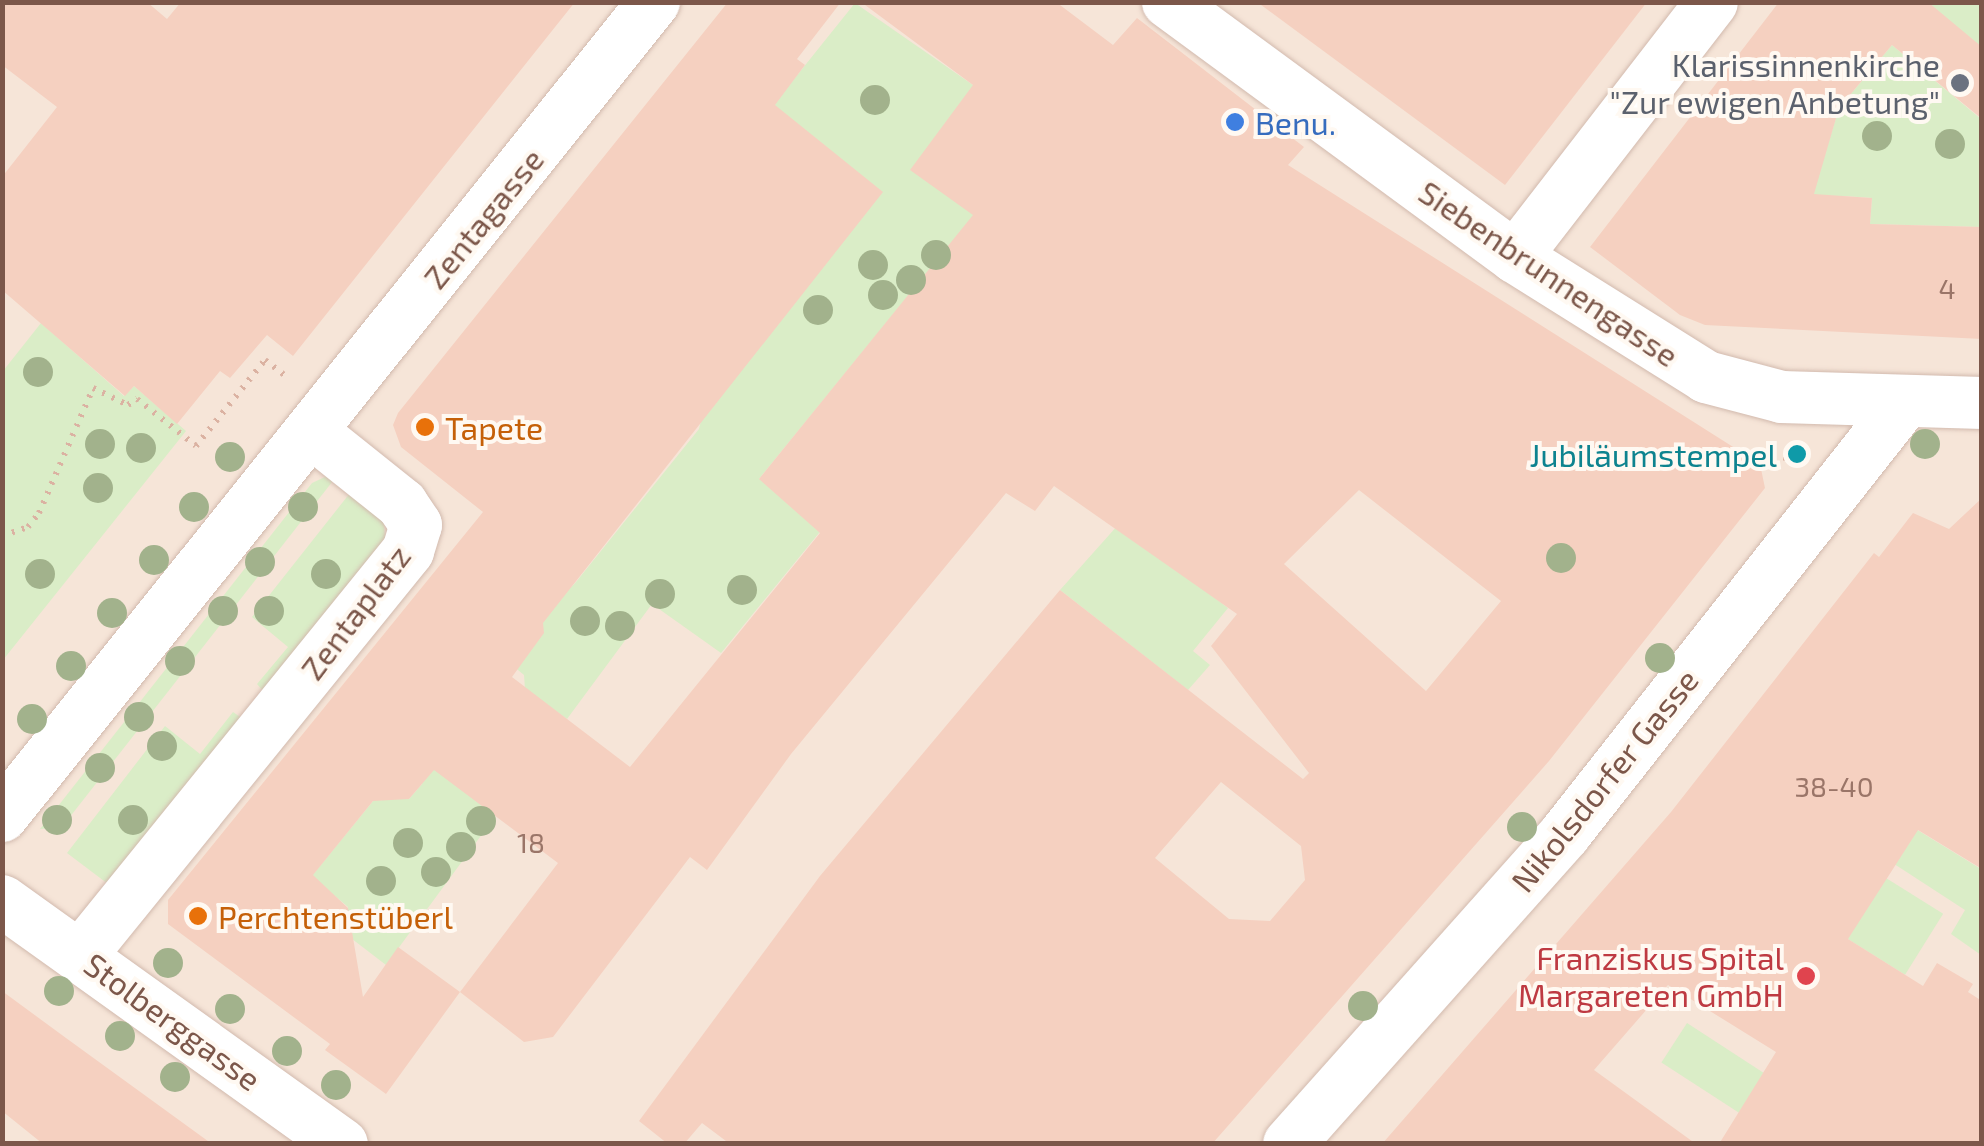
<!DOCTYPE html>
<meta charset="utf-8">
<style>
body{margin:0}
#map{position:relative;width:1984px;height:1146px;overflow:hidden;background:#fef4ea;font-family:"Exo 2",sans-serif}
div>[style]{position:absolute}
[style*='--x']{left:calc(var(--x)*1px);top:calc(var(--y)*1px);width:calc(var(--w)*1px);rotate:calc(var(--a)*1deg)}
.residential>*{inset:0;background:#f6e5d8;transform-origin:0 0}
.green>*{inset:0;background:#daedc7;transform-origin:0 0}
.building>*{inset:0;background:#f5d0c0}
.path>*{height:6px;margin-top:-3px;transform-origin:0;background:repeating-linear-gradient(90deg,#dbb2a2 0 2.5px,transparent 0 10.5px)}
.roads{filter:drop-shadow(0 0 2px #d2baae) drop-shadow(0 0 2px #d2baae)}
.minor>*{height:52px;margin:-26px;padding:0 26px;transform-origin:26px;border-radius:26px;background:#fff}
.trees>*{width:30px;height:30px;margin:-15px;border-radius:50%;background:#a2b28c}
.dots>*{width:28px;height:28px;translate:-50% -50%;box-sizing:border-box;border:5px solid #fff9f2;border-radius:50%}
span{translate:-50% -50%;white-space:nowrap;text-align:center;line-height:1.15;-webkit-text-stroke:8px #fff9f2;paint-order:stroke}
.number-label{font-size:28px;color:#9a7568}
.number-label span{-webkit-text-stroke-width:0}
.worship-label{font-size:32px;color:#5b616d}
.right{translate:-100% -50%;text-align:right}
.shop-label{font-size:32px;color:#366cbe}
.left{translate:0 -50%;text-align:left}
.street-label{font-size:32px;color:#7c574a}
.food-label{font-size:32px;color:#c56008}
.culture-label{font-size:32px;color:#0d838f}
.health-label{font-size:32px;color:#be3a42}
.frame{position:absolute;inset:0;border:5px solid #7c574a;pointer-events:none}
</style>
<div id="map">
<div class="residential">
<i style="left:3px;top:3px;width:1978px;height:1140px"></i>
</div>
<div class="green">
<i style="clip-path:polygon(855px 3px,973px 85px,974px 215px,759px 479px,859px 484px,721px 653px,652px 604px,567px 719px,525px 689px,524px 675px,495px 651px,542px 617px,576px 582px,699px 429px,774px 104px)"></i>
<i style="clip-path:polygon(1928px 3px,1981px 3px,1981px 47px)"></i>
<i style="clip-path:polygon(1892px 45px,1981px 119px,1981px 227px,1870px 224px,1872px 198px,1844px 196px,1802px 229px,1839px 108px)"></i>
<i style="clip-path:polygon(41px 323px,124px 396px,134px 386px,186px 431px,3px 660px,3px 371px)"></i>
<i style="clip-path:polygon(327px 476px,336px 477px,62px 827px,40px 829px,312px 483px)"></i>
<i style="clip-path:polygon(350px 493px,384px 522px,385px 538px,263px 691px,257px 684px,288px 647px,252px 617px)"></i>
<i style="clip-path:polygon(1118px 525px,1228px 608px,1193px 651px,1210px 665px,1188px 690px,1060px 590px)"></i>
<i style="clip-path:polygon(233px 712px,243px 719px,108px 884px,67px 853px,165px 726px,200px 754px)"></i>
<i style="clip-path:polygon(417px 746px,505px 803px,386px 965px,343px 932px,348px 907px,335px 896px,320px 899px,302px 888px,382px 790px,409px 799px,422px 784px)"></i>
<i style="clip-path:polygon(1906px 823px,1981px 869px,1981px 955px,1951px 934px,1965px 910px,1885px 858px)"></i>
<i style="left:1838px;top:848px;width:124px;height:72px;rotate:32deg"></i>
<i style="left:1687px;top:1023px;width:93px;height:47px;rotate:33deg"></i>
</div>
<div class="building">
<i style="clip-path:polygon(2px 2px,147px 2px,167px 19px,181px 2px,575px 2px,293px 356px,267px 335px,230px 378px,220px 371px,177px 424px,134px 386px,125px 396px,2px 290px,2px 177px,57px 107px,2px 65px)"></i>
<i style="clip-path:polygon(evenodd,728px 2px,841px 2px,797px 59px,805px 65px,775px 105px,883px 192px,543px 623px,544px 633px,512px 677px,630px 767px,820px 533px,759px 479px,973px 215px,910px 170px,973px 85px,861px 2px,1056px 2px,1113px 45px,1137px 18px,1304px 147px,1288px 165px,1760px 464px,1765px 488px,1549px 761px,1212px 1144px,730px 1144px,702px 1123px,684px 1144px,668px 1144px,639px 1121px,820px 876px,1060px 590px,1303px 779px,1309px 773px,1211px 646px,1237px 614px,1054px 486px,1035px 511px,1006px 493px,791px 754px,707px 870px,690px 857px,553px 1037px,524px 1042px,460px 992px,386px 1094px,325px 1050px,330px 1044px,168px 924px,168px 900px,483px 512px,401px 447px,393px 425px,398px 413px,728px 2px,1359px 490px,1501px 601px,1426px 691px,1284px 564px,1359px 490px,728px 2px,434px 770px,558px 863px,460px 992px,398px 947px,363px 997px,348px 908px,313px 875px,373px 801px,409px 799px,434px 770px,728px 2px,1221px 782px,1301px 846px,1305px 880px,1270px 921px,1229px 919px,1155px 858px,1221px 782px)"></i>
<i style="clip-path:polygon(1257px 2px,1647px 2px,1505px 185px)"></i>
<i style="clip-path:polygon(1779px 2px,1928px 2px,1982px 47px,1982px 119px,1892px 45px,1839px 108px,1814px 194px,1872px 198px,1870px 224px,1982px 227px,1982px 339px,1705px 325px,1680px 315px,1590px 247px)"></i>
<i style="clip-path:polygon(1982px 498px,1982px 869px,1918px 830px,1848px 939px,1923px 986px,1937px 963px,1973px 984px,1968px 992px,1982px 1001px,1982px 1144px,1719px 1144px,1776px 1052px,1668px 985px,1594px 1070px,1696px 1144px,1382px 1144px,1671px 812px,1874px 553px,1879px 557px,1913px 513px,1949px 529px)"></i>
<i style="clip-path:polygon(2px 991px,66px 1038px,212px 1144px,43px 1144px,2px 1111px)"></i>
</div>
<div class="path">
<i style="--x:1773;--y:457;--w:19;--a:3"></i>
<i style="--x:2;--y:536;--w:28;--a:-19"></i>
<i style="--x:28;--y:527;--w:18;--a:-52"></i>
<i style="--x:39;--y:513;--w:136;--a:-66.6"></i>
<i style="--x:93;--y:388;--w:39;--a:26"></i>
<i style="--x:128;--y:405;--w:11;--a:-34"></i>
<i style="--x:137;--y:399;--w:75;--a:38.5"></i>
<i style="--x:196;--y:446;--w:110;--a:-51.3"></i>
<i style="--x:265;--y:360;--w:28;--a:38"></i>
</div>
<div class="roads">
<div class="minor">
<i style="--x:1168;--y:2;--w:431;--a:36.3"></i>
<i style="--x:1515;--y:257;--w:226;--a:32.1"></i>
<i style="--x:1706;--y:377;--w:79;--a:14.7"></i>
<i style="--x:1782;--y:397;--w:200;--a:1.7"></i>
<i style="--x:1515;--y:257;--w:322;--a:-52.3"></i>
<i style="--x:2;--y:816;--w:1043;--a:-51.31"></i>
<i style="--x:2;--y:901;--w:418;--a:35.6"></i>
<i style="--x:81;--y:955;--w:520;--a:-51.01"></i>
<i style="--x:408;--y:551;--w:27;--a:-73"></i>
<i style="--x:416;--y:525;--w:25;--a:-124"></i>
<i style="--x:402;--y:504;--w:114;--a:-141.4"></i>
<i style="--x:1289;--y:1144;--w:415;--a:-48.3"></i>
<i style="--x:1565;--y:834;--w:548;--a:-51.81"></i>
</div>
</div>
<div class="trees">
<i style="left:875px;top:100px"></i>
<i style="left:1877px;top:136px"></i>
<i style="left:1950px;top:144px"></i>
<i style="left:936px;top:255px"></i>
<i style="left:873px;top:265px"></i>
<i style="left:911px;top:280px"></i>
<i style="left:883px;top:295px"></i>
<i style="left:818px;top:310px"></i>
<i style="left:38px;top:372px"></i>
<i style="left:100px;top:444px"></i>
<i style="left:1925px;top:444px"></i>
<i style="left:141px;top:448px"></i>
<i style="left:230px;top:457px"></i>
<i style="left:98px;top:488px"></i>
<i style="left:194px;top:507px"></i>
<i style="left:303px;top:507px"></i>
<i style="left:1561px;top:558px"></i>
<i style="left:154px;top:560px"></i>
<i style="left:260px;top:562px"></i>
<i style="left:40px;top:574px"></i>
<i style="left:326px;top:574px"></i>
<i style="left:742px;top:590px"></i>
<i style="left:660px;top:594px"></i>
<i style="left:223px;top:611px"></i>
<i style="left:269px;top:611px"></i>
<i style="left:112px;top:613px"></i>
<i style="left:585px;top:621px"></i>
<i style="left:620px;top:626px"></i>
<i style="left:1660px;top:658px"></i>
<i style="left:180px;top:661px"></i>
<i style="left:71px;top:666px"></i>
<i style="left:139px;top:717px"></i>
<i style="left:32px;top:719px"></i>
<i style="left:162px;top:746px"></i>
<i style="left:100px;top:768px"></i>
<i style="left:57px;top:820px"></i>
<i style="left:133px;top:820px"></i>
<i style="left:481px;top:821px"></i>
<i style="left:1522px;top:827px"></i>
<i style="left:408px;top:843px"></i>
<i style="left:461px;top:847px"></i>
<i style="left:436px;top:872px"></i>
<i style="left:381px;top:881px"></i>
<i style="left:168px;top:963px"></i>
<i style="left:59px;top:991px"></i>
<i style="left:1363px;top:1006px"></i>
<i style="left:230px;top:1009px"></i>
<i style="left:120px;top:1036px"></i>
<i style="left:287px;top:1051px"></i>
<i style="left:175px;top:1077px"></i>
<i style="left:336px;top:1085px"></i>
</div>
<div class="dots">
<i style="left:1960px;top:83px;background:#6b7280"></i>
<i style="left:1235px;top:122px;background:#3f7fe0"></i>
<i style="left:425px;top:427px;background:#e8710a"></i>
<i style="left:1797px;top:454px;background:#0f9aa8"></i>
<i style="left:198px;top:916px;background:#e8710a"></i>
<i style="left:1806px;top:976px;background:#e0444e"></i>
</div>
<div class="number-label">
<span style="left:1947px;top:288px">4</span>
<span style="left:1834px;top:786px">38-40</span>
<span style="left:531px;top:842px">18</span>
</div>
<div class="worship-label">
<span class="right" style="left:1940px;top:83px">Klarissinnenkirche<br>"Zur ewigen Anbetung"</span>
</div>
<div class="shop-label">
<span class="left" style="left:1255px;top:122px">Benu.</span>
</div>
<div class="street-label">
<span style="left:483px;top:218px;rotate:-51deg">Zentagasse</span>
<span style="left:1549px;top:273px;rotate:34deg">Siebenbrunnengasse</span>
<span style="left:355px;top:612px;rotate:-53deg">Zentaplatz</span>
<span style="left:1604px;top:780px;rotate:-51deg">Nikolsdorfer Gasse</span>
<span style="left:173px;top:1021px;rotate:36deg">Stolberggasse</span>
</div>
<div class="food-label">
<span class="left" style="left:445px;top:427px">Tapete</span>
<span class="left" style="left:218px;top:916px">Perchtenstüberl</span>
</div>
<div class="culture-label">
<span class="right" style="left:1777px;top:454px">Jubiläumstempel</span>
</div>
<div class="health-label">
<span class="right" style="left:1784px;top:976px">Franziskus Spital<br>Margareten GmbH</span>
</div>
<div class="frame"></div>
</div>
